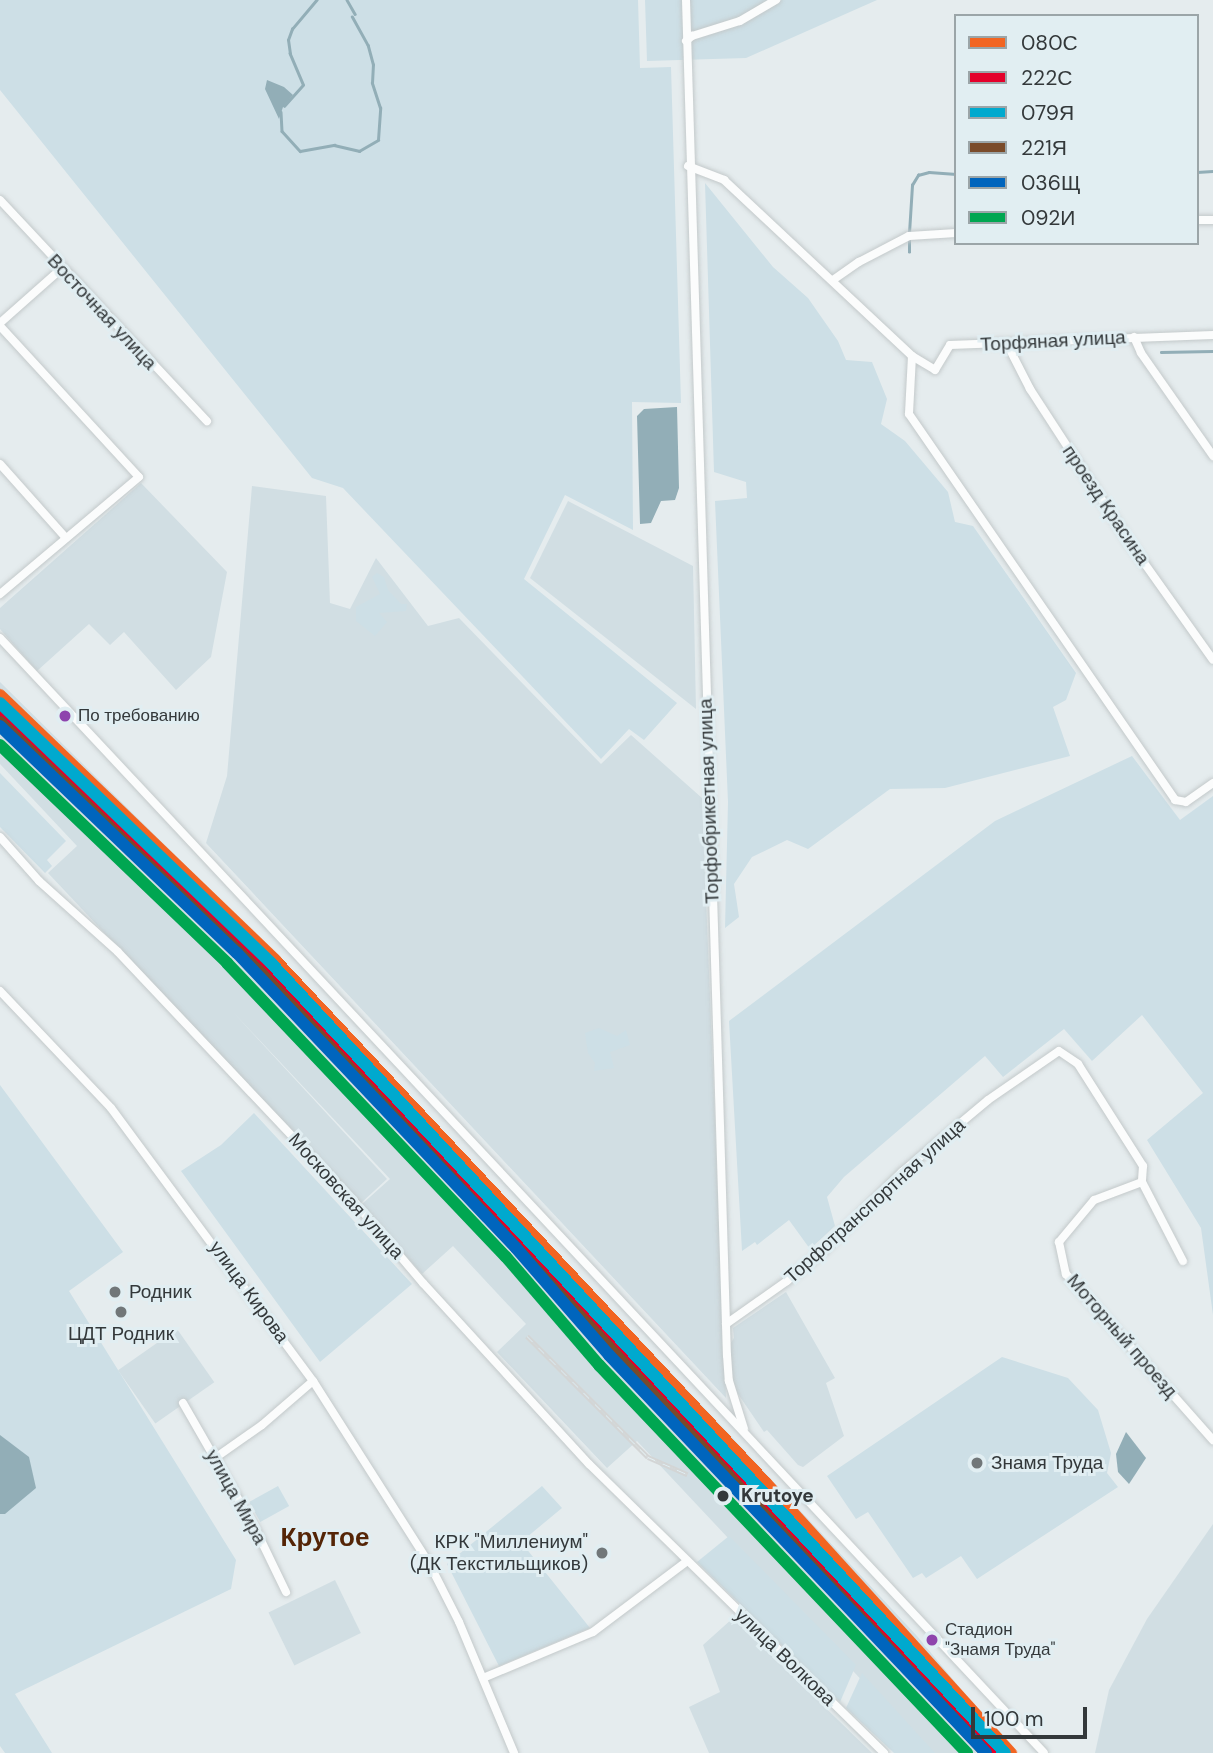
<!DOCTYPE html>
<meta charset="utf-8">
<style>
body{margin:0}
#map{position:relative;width:1213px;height:1753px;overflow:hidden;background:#e5ecee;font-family:"DM Sans",sans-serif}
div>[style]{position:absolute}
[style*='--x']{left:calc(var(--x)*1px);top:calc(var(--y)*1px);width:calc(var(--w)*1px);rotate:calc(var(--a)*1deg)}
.built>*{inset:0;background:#d1dee3;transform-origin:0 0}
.green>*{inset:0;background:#cddfe6;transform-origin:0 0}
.water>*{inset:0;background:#92aeb7}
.stream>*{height:2.5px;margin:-1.25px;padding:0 1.25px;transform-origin:1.25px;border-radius:1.25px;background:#92aeb7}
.roads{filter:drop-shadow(0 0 2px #c3c9ca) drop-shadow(0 0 2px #c3c9ca)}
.minor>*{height:8px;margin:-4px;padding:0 4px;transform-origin:4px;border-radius:4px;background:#fbfcfc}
.rail>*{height:5px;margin-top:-2.5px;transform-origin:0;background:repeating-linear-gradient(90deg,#e1eef2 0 8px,#d3d5d5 0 16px);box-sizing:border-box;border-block:2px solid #d3d5d5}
.rail-1>*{height:12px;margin:-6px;padding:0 6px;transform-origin:6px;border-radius:6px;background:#f26522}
.rail-2>*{height:12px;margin:-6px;padding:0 6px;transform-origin:6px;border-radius:6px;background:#e4002b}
.rail-3>*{height:12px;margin:-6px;padding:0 6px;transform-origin:6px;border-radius:6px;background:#00a9ce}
.rail-4>*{height:12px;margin:-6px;padding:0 6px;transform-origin:6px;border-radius:6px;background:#7a4b2a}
.rail-5>*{height:12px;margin:-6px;padding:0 6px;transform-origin:6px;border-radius:6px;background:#0065bd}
.rail-6>*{height:12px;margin:-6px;padding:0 6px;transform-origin:6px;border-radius:6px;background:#00a651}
.dots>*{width:19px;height:19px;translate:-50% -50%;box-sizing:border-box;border:4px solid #e1eef2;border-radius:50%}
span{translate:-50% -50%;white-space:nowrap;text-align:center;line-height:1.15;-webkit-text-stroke:6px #e1eef2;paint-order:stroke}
.bus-label{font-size:17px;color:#33383a}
.left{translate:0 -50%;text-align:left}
.street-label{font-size:19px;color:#33383a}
.poi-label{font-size:19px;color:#33383a}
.right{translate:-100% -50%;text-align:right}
.stop-label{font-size:19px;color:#33383a;font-weight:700}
.district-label{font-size:26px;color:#542507;font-weight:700}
.legend{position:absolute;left:954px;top:14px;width:245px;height:231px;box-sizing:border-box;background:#e1eef2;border:2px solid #9ba5a8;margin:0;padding:9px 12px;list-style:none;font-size:21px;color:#33383a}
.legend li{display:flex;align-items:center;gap:14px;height:35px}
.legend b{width:35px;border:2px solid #9ba5a8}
.scale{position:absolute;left:971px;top:1707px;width:116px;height:32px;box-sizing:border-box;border:4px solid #33383a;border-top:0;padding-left:9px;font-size:21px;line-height:24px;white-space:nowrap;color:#33383a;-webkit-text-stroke:5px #e1eef2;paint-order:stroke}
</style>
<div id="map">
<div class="built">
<i style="clip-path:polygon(141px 483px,227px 572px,211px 657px,176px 690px,124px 632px,110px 645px,89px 624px,37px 671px,0 629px,0 608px)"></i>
<i style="clip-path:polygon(252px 486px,326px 496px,330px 603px,350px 609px,376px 558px,428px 626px,459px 618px,601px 764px,631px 735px,702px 798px,726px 1398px,206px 843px,227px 776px)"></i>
<i style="clip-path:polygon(568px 501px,693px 566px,696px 709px,530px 578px)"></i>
<i style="clip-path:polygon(0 682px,267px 946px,729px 1434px,917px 1636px,1014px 1753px,930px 1753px,637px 1441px,607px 1468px,497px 1352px,526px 1324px,453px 1246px,422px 1274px,361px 1205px,390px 1179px,233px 1012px,387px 1179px,360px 1204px,48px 873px,77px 846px,0 764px)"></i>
<i style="clip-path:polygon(786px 1292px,835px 1378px,826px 1383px,844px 1436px,803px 1467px,798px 1465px,767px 1430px,764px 1432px,734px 1388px,730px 1344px,734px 1338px,733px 1328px)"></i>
<i style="left:177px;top:1329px;width:65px;height:72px;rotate:55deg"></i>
<i style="clip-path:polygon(1213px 1524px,1213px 1753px,1095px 1753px,1109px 1690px,1147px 1619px)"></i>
<i style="left:335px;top:1580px;width:59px;height:74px;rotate:64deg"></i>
<i style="clip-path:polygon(733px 1618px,872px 1753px,709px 1753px,689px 1707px,720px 1692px,703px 1645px)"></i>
</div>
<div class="green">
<i style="clip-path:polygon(0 0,638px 0,640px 68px,671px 67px,681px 403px,632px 402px,633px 530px,565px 495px,524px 579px,677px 703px,644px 740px,629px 729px,601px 759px,343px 488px,312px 478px,0 90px)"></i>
<i style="clip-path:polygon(645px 0,877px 0,746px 58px,647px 61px)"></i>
<i style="clip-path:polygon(705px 183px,773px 267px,808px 298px,838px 341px,846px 360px,872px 362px,887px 399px,881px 424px,905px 441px,948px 492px,955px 522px,973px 526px,1076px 673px,1066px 700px,1053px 707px,1070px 756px,945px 788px,890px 789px,808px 849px,787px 840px,752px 857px,734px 884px,739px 917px,725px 928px,728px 802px,715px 501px,747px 498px,746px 482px,714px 472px)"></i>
<i style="clip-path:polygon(377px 573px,384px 577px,388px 590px,401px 604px,407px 604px,406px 611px,379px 613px,387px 622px,375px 636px,356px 621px,356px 607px,380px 594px,372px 577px)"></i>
<i style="clip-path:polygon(1132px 756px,1180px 820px,1213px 796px,1213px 1315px,1201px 1228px,1147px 1140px,1203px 1093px,1142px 1015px,1092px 1061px,1064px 1029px,1003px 1077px,985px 1056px,844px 1177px,827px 1197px,835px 1226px,810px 1249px,789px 1220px,757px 1245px,755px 1242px,742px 1251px,729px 1021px,995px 821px)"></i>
<i style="clip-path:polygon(0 773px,66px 841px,47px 860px,52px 866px,45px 873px,0 827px)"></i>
<i style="clip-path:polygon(599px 1028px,617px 1036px,626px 1030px,630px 1045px,610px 1052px,614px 1068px,594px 1071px,595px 1063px,588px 1053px,585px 1033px)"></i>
<i style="clip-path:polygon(0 1085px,123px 1252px,69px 1291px,236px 1560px,231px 1589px,15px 1694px,52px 1753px,5px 1753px,0 1746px)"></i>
<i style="clip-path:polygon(254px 1113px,412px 1284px,320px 1362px,181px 1171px,221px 1145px)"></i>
<i style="clip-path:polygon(1002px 1357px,1068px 1378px,1098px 1410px,1111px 1453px,1107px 1473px,1118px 1487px,977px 1579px,961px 1556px,926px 1578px,922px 1573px,913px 1578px,868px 1512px,856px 1519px,827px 1476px)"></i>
<i style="left:278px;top:1486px;width:23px;height:33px;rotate:61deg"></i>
<i style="clip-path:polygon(542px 1486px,562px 1508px,521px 1542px,590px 1628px,499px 1666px,447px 1564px)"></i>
<i style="clip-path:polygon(729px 1536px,856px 1665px,840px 1702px,697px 1562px)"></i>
<i style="clip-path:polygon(862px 1673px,935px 1753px,894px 1753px,846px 1708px)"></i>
</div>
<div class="water">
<i style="clip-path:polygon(267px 80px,284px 87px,293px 95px,283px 107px,279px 119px,265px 89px)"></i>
<i style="clip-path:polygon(677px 407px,679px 488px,675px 500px,661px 501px,651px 523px,640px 524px,637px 416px,644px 409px)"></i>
<i style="clip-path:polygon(1126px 1432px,1146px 1458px,1129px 1484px,1118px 1472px,1116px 1454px)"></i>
<i style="clip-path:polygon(0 1435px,29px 1457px,36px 1488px,5px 1514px,0 1514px)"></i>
</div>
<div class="stream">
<i style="--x:347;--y:0;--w:16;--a:60"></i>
<i style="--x:284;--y:106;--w:28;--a:-48"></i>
<i style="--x:303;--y:85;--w:34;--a:-113"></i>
<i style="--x:290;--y:54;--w:14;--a:-98"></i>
<i style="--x:288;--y:40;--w:12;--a:-70"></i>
<i style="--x:292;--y:29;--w:38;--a:-50"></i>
<i style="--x:281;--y:112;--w:19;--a:87"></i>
<i style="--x:282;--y:131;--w:27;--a:48"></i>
<i style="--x:300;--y:151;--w:35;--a:-10"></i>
<i style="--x:334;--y:145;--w:26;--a:13"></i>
<i style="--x:359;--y:151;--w:22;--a:-30"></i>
<i style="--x:378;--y:140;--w:32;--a:-86"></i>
<i style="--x:380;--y:108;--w:26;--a:-108"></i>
<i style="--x:372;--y:83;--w:18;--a:-87"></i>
<i style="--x:373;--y:65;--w:20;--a:-105"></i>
<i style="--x:368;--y:46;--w:33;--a:-119"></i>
<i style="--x:1197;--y:172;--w:16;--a:-4"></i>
<i style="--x:909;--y:233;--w:48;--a:-86.4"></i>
<i style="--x:912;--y:185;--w:12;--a:-59"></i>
<i style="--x:918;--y:175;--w:11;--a:-15"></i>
<i style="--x:929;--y:172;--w:27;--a:4"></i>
<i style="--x:909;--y:252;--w:12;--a:-90"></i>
<i style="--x:1161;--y:352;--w:52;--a:-1.1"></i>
</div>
<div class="roads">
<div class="minor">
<i style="--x:686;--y:0;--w:1356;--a:88.27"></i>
<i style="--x:727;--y:1355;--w:26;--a:86"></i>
<i style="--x:729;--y:1381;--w:50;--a:72.6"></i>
<i style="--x:686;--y:41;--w:8;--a:-40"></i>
<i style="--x:692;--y:36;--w:50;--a:-17.4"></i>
<i style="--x:740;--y:21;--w:42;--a:-30.3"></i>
<i style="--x:688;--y:166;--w:39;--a:21"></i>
<i style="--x:724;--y:180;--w:258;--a:43.1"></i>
<i style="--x:912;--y:356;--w:27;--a:31"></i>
<i style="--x:935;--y:370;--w:29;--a:-59"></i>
<i style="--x:950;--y:345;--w:263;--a:-2.2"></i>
<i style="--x:0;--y:200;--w:303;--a:46.9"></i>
<i style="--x:1197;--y:220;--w:16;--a:0"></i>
<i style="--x:833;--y:280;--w:32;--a:-35"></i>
<i style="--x:859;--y:262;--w:56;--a:-27.5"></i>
<i style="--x:909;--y:236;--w:47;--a:-3.7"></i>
<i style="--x:0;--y:323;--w:81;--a:-41.5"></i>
<i style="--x:0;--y:326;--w:205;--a:47.4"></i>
<i style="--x:139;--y:477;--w:182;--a:139.9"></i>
<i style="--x:1134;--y:337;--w:17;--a:66"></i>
<i style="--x:1141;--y:353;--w:126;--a:55"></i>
<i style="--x:1007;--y:344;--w:51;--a:62.9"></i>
<i style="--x:1030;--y:389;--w:184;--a:57"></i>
<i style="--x:1130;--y:543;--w:143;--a:54.6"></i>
<i style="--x:912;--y:356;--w:58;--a:93"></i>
<i style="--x:909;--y:414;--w:469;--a:55.4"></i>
<i style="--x:1175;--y:800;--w:11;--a:10"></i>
<i style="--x:1186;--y:802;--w:33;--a:-35"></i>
<i style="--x:0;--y:464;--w:99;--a:48.3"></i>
<i style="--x:0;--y:638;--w:1527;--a:46.88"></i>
<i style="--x:0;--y:837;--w:59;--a:48.4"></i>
<i style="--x:39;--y:881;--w:106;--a:41.9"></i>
<i style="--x:118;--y:952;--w:347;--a:46.6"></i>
<i style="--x:356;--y:1204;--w:104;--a:49.7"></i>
<i style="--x:423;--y:1283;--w:246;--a:47.5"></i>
<i style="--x:589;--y:1464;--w:413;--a:44.4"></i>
<i style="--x:0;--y:991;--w:161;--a:46.5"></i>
<i style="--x:111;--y:1108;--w:340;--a:53.5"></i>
<i style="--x:313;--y:1381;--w:218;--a:57.5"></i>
<i style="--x:430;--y:1565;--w:64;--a:63"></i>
<i style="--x:459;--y:1622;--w:142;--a:67.2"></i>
<i style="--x:1142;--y:1182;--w:51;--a:159.4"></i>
<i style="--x:1094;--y:1200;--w:55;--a:129.8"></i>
<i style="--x:1059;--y:1242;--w:33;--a:78"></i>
<i style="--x:1066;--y:1274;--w:222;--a:48.5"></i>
<i style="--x:726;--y:1324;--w:75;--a:-35.2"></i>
<i style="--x:787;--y:1281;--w:50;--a:-40.1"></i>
<i style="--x:825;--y:1249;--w:109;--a:-45"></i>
<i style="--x:902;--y:1172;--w:112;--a:-39.9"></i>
<i style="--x:988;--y:1100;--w:86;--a:-34.6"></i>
<i style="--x:1059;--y:1051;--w:23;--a:34"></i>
<i style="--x:1078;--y:1064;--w:121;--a:57.5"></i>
<i style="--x:1143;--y:1166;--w:16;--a:94"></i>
<i style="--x:1142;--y:1182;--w:89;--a:62.6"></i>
<i style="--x:183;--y:1403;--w:146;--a:60.1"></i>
<i style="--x:256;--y:1530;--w:69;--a:64.2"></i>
<i style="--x:215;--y:1458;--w:57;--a:-35.1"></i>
<i style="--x:262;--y:1425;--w:67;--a:-40.8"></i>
<i style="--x:483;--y:1678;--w:119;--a:-22.7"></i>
<i style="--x:593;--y:1632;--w:116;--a:-37"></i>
</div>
</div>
<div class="rail">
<i style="--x:0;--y:717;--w:335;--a:43.9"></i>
<i style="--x:241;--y:949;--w:891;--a:46.55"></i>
<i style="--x:854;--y:1596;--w:210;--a:48.5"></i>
<i style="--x:527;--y:1336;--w:171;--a:45"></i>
<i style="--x:648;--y:1457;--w:43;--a:23.6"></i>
</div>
<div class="rail-1">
<i style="--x:0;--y:695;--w:382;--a:43.9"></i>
<i style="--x:275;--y:960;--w:717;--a:46.81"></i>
<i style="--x:766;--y:1483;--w:365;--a:47.8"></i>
</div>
<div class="rail-2">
<i style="--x:0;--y:714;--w:368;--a:44"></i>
<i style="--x:265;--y:970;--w:717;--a:46.75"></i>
<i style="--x:756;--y:1492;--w:352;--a:47.9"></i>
</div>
<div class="rail-3">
<i style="--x:0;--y:703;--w:376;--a:43.8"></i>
<i style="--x:271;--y:963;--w:1078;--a:47.1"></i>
</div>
<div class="rail-4">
<i style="--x:0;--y:722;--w:362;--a:43.9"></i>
<i style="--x:261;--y:973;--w:1065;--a:47.09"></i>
</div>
<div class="rail-5">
<i style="--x:0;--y:726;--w:328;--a:43.8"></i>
<i style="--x:237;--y:953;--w:406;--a:46.6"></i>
<i style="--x:516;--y:1248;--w:142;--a:49"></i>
<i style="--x:609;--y:1355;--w:548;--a:46.55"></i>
</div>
<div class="rail-6">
<i style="--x:0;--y:745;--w:315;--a:43.8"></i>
<i style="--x:227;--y:963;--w:405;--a:46.5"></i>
<i style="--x:506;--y:1257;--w:143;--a:49.3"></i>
<i style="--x:599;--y:1365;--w:535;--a:46.52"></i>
</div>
<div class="dots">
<i style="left:65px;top:716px;background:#8e44ad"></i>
<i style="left:115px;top:1292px;background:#717779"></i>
<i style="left:121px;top:1312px;background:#717779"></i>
<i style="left:977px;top:1463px;background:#717779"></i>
<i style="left:723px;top:1496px;background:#33383a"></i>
<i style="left:602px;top:1553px;background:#717779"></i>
<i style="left:932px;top:1640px;background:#8e44ad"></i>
</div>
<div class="bus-label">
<span class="left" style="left:78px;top:716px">По требованию</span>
<span class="left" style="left:945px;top:1640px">Стадион<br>"Знамя Труда"</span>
</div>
<div class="street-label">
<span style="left:102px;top:312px;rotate:47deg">Восточная улица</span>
<span style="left:1053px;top:341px;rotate:-3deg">Торфяная улица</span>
<span style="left:1106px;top:505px;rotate:56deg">проезд Красина</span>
<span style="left:709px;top:801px;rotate:-92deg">Торфобрикетная улица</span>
<span style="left:346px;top:1196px;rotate:48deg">Московская улица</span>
<span style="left:875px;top:1201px;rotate:-42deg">Торфотранспортная улица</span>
<span style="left:249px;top:1292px;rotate:54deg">улица Кирова</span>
<span style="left:1122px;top:1336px;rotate:49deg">Моторный проезд</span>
<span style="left:236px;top:1497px;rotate:61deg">улица Мира</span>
<span style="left:785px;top:1657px;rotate:44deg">улица Волкова</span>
</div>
<div class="poi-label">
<span class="left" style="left:129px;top:1292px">Родник</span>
<span style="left:121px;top:1334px">ЦДТ Родник</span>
<span class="left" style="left:991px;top:1463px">Знамя Труда</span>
<span class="right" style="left:588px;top:1553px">КРК "Миллениум"<br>(ДК Текстильщиков)</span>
</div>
<div class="stop-label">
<span class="left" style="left:741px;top:1496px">Krutoye</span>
</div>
<div class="district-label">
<span style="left:325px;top:1538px">Крутое</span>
</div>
<ul class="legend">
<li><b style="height:9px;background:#f26522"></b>080С</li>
<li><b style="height:9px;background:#e4002b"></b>222С</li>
<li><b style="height:9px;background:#00a9ce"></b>079Я</li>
<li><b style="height:9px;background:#7a4b2a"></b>221Я</li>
<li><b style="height:9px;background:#0065bd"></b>036Щ</li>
<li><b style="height:9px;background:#00a651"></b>092И</li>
</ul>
<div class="scale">100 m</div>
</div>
